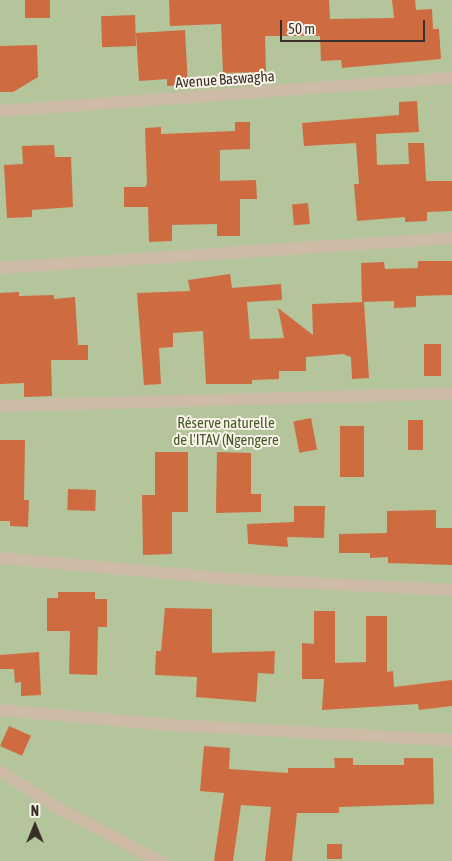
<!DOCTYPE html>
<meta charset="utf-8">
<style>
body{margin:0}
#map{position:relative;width:452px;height:861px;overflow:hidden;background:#f4eadd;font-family:"Asap Condensed",sans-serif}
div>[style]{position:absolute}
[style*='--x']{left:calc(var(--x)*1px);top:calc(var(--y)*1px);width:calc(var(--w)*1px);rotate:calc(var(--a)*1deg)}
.green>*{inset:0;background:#b4c59b;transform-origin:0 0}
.building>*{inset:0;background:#cf6b40;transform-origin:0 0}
.street>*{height:12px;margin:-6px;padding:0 6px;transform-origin:6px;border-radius:6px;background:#cebba7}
span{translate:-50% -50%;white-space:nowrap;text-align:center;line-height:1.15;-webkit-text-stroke:4px #fbf4ea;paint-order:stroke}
.street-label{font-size:15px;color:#3a2f28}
.park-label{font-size:15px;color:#465a2a}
.north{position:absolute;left:10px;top:801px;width:50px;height:50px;-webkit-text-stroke:4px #fbf4ea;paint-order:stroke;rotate:0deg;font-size:14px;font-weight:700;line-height:20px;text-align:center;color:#3a2f28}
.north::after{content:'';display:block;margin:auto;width:18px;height:22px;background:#3a2f28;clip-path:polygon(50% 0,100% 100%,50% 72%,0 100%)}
.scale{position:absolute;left:280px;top:20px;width:145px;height:22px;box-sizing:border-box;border:2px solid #3a2f28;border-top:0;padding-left:6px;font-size:15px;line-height:18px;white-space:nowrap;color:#3a2f28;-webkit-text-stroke:4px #fbf4ea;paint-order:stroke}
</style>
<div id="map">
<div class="green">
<i style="left:0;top:0;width:452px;height:861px"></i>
</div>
<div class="building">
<i style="left:25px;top:0;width:25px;height:18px"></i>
<i style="clip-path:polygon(169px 0,329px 0,330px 19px,394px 18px,392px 0,415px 0,416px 10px,432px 9px,433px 29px,439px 29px,441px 59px,342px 68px,341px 60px,321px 61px,320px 36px,265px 36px,266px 72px,223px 73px,221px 24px,170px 26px)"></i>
<i style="left:135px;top:15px;width:31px;height:34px;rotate:88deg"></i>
<i style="clip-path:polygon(185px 30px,188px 85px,167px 86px,167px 79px,139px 81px,136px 33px)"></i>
<i style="clip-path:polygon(37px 45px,38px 77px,13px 92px,0 92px,0 46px)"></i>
<i style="clip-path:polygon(417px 101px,419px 132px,376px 134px,377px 165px,409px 164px,408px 143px,424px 143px,426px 181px,452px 181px,452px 211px,427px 212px,427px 221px,405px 222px,405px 217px,357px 221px,354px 184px,359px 184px,356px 143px,304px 146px,302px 123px,399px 115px,399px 102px)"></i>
<i style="clip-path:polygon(235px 122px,250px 122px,250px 149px,220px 150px,220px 181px,256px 180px,257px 199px,240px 199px,240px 236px,217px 236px,217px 224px,172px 225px,172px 241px,149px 242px,148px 207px,124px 207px,124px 187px,145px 187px,147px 184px,145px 128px,161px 127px,161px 134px,235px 131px)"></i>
<i style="clip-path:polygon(54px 145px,55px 157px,71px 157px,73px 207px,32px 210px,32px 217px,7px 218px,4px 165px,23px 164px,22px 146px)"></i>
<i style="left:308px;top:203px;width:21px;height:16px;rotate:85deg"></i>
<i style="clip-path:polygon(418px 261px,452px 261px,452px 295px,416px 296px,416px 307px,394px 308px,394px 301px,362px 302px,361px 263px,384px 262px,385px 269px,418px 268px)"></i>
<i style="clip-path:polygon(230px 274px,232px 288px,281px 284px,282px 300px,247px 302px,250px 339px,284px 338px,278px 308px,313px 335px,312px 304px,364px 302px,369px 378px,352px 379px,351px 357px,343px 354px,306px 357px,306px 371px,279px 371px,279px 379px,252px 380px,252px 384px,206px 384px,203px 331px,173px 333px,173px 347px,159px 348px,161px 384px,144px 385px,137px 293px,190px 291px,188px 280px)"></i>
<i style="clip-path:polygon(19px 292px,19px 296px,54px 295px,54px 299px,75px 297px,78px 345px,88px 345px,88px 360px,51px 360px,52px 396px,24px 397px,24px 383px,0 384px,0 293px)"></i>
<i style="left:424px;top:344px;width:17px;height:32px"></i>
<i style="left:311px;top:418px;width:32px;height:18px;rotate:79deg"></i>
<i style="left:408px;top:420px;width:15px;height:30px"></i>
<i style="left:364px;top:426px;width:51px;height:24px;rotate:90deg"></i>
<i style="clip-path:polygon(0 440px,25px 440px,24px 500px,29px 500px,28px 527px,10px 526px,10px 521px,0 521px)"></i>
<i style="clip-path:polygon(155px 452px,188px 452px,188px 512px,172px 512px,172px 554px,143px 555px,142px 495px,155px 495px)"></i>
<i style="clip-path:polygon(217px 452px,251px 453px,251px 494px,261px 494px,261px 512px,216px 513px)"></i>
<i style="left:68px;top:489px;width:28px;height:21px;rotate:2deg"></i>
<i style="clip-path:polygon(294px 506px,325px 506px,324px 538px,287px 537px,288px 547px,248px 544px,247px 524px,294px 522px)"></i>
<i style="clip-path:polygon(436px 510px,436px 528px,452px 528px,452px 565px,388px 563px,388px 557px,370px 558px,370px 553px,339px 553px,339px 534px,387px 533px,387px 511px)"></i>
<i style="clip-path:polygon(58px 592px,95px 592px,95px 599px,107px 599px,107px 627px,98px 627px,97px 675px,69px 674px,70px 631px,47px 631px,47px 598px,58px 598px)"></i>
<i style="clip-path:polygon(165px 608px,212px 609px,212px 653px,275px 651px,274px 674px,258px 673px,256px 702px,196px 697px,197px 677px,155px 675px,156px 651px,161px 651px)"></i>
<i style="clip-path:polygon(314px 611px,335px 611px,335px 663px,366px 662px,366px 616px,387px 616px,387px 672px,393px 671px,394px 687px,452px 680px,452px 706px,419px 710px,418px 704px,322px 710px,324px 679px,302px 679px,302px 643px,314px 644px)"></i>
<i style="clip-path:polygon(39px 652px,41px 695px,21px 696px,21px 682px,15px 683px,14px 669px,0 669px,0 655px)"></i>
<i style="left:9px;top:726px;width:24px;height:22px;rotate:24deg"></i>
<i style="clip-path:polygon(204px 746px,230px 748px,229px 769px,288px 773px,288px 768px,335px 768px,334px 758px,353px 758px,353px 765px,404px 765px,404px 758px,433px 758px,434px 804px,339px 807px,339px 813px,297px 813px,292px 861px,265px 861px,271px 807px,241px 805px,233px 861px,214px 861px,224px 793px,200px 791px)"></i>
<i style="left:327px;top:844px;width:15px;height:15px"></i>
</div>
<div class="street">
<i style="--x:0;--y:111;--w:453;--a:-4.2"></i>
<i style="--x:0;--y:268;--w:453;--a:-3.8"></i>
<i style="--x:0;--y:406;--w:452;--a:-1.6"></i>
<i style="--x:0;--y:558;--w:230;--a:5.2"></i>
<i style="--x:229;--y:579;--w:223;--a:2.8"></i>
<i style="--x:0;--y:710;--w:172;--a:5"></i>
<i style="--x:171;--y:725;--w:281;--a:3.1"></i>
<i style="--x:0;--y:771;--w:76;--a:32.6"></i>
<i style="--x:64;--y:812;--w:109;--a:26.8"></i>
</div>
<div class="street-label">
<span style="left:225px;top:79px;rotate:-4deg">Avenue Baswagha</span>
</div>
<div class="park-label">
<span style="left:226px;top:431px">Réserve naturelle<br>de l'ITAV (Ngengere</span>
</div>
<div class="north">N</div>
<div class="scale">50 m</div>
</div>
